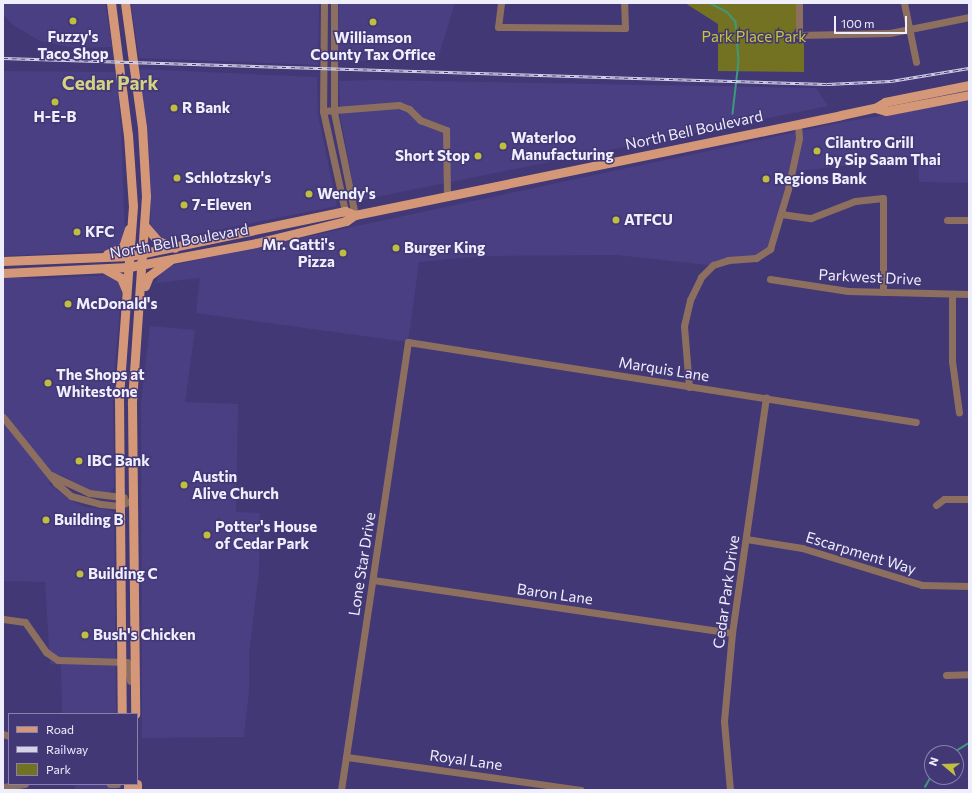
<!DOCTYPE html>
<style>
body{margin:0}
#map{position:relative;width:972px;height:793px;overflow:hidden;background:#423875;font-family:Commissioner,sans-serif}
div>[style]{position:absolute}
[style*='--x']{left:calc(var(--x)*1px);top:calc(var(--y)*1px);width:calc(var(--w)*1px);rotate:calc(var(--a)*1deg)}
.built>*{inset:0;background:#4a3f83;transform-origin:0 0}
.green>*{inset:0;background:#737223}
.stream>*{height:1.5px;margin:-0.75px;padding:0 0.75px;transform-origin:0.75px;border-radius:0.75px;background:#3d997a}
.minor>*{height:7px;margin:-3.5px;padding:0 3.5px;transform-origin:3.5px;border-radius:3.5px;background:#8d6f60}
.major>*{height:9px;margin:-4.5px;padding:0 4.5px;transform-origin:4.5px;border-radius:4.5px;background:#d49879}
.rail>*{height:3px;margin-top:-1.5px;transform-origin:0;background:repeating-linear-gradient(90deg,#423875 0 4.5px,#d6d3e9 0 9px);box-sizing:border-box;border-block:1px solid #d6d3e9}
.dots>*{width:11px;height:11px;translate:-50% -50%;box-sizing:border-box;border:2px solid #423875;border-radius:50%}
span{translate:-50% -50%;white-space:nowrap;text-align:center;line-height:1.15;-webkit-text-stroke:3px #423875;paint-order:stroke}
.poi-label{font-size:15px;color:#efeefd;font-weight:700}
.left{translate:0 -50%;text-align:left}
.right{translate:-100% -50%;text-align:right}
.park-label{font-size:15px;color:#c9c636}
.street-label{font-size:15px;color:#efeefd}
.district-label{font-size:19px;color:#d4d385;font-weight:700}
.frame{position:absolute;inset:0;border:4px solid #efeefd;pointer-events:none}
.legend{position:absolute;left:8px;top:713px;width:130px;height:72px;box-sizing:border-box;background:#423875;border:1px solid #8781ab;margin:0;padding:5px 7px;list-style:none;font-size:12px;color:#efeefd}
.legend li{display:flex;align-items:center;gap:8px;height:20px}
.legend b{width:20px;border:1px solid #8781ab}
.north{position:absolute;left:924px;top:745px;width:40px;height:40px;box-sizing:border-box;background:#423875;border:1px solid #8781ab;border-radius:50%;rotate:289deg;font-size:11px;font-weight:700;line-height:16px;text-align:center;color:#efeefd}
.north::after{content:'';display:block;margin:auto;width:14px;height:18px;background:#c0be40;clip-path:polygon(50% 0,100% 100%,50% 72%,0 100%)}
.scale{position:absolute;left:834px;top:16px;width:73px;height:18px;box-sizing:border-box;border:2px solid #efeefd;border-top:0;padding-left:5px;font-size:12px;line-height:14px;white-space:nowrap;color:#efeefd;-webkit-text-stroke:3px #423875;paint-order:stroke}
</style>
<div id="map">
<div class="built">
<i style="clip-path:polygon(3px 3px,105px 3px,112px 47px,74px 48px,40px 41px,13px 25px,3px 14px)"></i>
<i style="clip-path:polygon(131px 3px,319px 3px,318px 65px,139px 58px)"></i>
<i style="clip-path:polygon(339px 3px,455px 3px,438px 58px,337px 62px)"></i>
<i style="clip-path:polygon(140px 69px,317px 77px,318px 115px,337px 206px,162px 241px,151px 226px,149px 156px)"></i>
<i style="clip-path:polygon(3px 71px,116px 72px,121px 128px,125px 235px,123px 241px,111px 251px,3px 256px)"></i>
<i style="clip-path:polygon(375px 80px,816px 88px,828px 106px,356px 201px,340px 115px,339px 81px)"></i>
<i style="clip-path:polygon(969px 101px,969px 183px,919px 182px,918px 158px,797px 171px,775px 244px,767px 256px,754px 262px,717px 266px,617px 255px,482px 256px,419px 262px,408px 342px,196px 313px,200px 278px,156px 283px,163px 268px,174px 265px,843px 122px)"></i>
<i style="clip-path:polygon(110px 275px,122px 286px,113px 387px,114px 488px,109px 492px,90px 491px,60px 474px,48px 483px,71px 501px,85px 507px,110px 510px,114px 513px,116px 714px,62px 714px,61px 665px,50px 664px,45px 582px,3px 581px,3px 277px,41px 279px)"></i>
<i style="clip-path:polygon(150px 326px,195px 330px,185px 402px,238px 404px,236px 512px,260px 513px,259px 571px,249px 653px,249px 691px,244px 737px,142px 738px,141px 402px)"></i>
<i style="left:75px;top:784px;width:41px;height:6px"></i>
</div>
<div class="green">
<i style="clip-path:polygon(685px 3px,797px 3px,797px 26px,792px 35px,796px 42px,804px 43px,804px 72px,718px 71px,718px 24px)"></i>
</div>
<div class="stream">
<i style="--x:710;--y:3;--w:19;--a:28"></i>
<i style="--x:727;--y:12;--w:13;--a:48"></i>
<i style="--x:736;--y:22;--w:40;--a:85.7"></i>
<i style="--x:739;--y:62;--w:52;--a:96.6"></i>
<i style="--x:953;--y:753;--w:19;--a:-32"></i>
<i style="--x:925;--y:787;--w:14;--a:-60"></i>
</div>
<div class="minor">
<i style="--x:324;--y:3;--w:108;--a:90.5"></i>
<i style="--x:323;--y:111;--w:107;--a:77.6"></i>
<i style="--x:334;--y:3;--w:109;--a:90"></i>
<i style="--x:334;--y:112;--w:105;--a:78.5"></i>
<i style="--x:501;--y:3;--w:24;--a:97"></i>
<i style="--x:498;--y:27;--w:127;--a:0.5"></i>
<i style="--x:625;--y:28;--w:25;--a:-92"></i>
<i style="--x:799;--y:3;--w:32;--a:90"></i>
<i style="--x:799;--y:35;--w:91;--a:-1.3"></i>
<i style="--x:890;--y:33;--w:81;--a:-11.4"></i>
<i style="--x:904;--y:3;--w:60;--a:78.5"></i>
<i style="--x:323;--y:111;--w:76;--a:-4.5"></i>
<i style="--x:399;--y:105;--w:11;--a:22"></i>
<i style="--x:409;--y:109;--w:16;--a:45"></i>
<i style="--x:420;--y:120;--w:28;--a:21"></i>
<i style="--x:446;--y:130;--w:67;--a:89.1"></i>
<i style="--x:781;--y:214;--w:30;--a:8"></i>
<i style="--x:811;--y:218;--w:47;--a:-21.1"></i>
<i style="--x:855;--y:201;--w:28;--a:-6"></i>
<i style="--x:883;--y:198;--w:94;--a:90"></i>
<i style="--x:947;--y:220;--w:22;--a:0"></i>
<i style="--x:770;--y:279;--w:79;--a:8.7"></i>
<i style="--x:848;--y:291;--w:121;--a:1.4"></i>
<i style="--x:952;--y:294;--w:67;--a:90"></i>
<i style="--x:952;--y:361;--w:52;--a:82.3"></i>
<i style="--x:689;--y:387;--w:61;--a:-94.7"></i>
<i style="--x:684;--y:326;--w:27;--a:-77"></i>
<i style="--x:690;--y:300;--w:25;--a:-64"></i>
<i style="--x:701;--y:277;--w:17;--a:-45"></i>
<i style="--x:713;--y:265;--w:16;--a:-18"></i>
<i style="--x:728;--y:260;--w:28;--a:-4"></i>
<i style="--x:756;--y:258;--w:17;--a:-33"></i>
<i style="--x:770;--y:249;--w:63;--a:-73.3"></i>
<i style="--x:788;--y:189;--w:52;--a:-77.8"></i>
<i style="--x:799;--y:138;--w:14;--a:-94"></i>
<i style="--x:3;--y:417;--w:85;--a:51.2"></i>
<i style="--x:56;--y:483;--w:20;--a:41"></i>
<i style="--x:71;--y:496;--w:31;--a:15"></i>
<i style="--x:101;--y:504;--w:18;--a:6"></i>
<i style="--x:119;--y:506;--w:14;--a:-25"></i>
<i style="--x:51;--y:475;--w:42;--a:25.3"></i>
<i style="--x:89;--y:493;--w:35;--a:7"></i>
<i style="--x:936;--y:505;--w:10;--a:-37"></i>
<i style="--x:944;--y:499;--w:25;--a:0"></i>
<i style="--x:746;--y:539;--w:57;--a:9.1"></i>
<i style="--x:802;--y:548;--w:126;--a:17.1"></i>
<i style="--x:922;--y:585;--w:47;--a:1.2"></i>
<i style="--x:373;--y:580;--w:363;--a:8.4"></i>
<i style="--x:3;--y:619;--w:22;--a:8"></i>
<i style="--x:25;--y:622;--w:37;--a:55"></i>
<i style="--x:46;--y:652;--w:14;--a:34"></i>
<i style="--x:58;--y:660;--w:69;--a:1.7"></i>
<i style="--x:127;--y:662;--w:19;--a:81"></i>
<i style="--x:946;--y:675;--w:23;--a:-2"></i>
<i style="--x:3;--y:734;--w:6;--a:18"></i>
<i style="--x:347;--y:757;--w:236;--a:8"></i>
<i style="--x:110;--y:784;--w:7;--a:0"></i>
<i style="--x:3;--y:787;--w:22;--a:-8"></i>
<i style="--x:341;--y:790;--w:453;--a:-81.5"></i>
<i style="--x:408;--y:342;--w:514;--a:8.95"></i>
<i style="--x:730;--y:790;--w:69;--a:-95"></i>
<i style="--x:724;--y:721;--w:88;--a:-84.8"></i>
<i style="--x:732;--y:633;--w:238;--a:-81.8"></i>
</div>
<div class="major">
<i style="--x:111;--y:3;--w:133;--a:82.7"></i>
<i style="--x:128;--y:135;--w:71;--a:86"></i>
<i style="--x:133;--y:206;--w:193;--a:94.2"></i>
<i style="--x:119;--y:398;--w:316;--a:89.5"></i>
<i style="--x:125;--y:3;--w:125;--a:82.2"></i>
<i style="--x:142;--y:127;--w:69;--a:86.7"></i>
<i style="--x:146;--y:196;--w:208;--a:93.9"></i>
<i style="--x:132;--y:404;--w:310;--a:89.4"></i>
<i style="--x:875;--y:108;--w:11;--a:15"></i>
<i style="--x:886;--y:111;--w:85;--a:-10.9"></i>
<i style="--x:145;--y:226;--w:20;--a:49"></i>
<i style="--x:158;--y:241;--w:18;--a:22"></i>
<i style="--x:107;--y:254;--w:17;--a:-24"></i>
<i style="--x:123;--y:247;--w:19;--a:-72"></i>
<i style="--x:3;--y:261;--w:127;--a:-2.3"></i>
<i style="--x:130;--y:256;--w:220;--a:-11.8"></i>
<i style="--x:345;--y:211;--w:11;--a:22"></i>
<i style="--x:105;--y:269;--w:18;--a:29"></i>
<i style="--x:121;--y:278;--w:13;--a:67"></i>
<i style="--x:3;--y:273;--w:126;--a:-2.7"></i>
<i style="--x:129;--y:267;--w:129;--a:-10.7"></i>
<i style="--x:256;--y:243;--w:93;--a:-13.7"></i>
<i style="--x:346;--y:221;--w:11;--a:-34"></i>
<i style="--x:355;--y:215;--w:496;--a:-11.6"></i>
<i style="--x:841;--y:115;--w:35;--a:-12"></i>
<i style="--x:875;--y:108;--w:12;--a:-31"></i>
<i style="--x:885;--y:102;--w:86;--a:-11.4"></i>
<i style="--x:145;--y:286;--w:11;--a:-68"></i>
<i style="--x:149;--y:276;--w:26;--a:-37"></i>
<i style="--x:128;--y:784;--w:6;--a:90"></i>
<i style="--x:137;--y:784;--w:6;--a:90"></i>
</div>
<div class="rail">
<i style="--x:3;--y:58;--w:824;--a:1.81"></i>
<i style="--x:827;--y:84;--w:64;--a:-2.7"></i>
<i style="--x:891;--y:81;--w:79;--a:-9.5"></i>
</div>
<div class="dots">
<i style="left:73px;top:21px;background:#c0be40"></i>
<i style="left:373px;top:22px;background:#c0be40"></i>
<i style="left:55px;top:102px;background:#c0be40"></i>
<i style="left:174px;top:108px;background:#c0be40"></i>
<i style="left:503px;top:146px;background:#c0be40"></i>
<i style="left:817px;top:151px;background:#c0be40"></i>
<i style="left:478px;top:156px;background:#c0be40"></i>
<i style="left:177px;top:178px;background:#c0be40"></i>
<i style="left:766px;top:179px;background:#c0be40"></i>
<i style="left:309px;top:194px;background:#c0be40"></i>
<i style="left:184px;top:205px;background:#c0be40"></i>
<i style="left:616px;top:220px;background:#c0be40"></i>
<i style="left:77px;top:232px;background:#c0be40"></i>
<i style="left:396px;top:248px;background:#c0be40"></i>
<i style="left:343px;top:253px;background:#c0be40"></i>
<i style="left:68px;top:304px;background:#c0be40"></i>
<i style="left:48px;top:383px;background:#c0be40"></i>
<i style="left:79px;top:461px;background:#c0be40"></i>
<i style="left:184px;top:485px;background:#c0be40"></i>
<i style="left:46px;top:520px;background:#c0be40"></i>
<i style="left:207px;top:535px;background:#c0be40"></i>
<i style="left:80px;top:574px;background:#c0be40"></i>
<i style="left:85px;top:635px;background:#c0be40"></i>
</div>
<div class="poi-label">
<span style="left:73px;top:45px">Fuzzy's<br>Taco Shop</span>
<span style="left:373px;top:46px">Williamson<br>County Tax Office</span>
<span class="left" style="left:182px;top:108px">R Bank</span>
<span style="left:55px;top:117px">H-E-B</span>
<span class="left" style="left:511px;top:146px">Waterloo<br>Manufacturing</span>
<span class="left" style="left:825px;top:151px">Cilantro Grill<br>by Sip Saam Thai</span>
<span class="right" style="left:470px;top:156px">Short Stop</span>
<span class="left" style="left:185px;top:178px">Schlotzsky's</span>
<span class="left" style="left:774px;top:179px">Regions Bank</span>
<span class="left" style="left:317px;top:194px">Wendy's</span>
<span class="left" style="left:192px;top:205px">7-Eleven</span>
<span class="left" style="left:624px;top:220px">ATFCU</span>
<span class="left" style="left:85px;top:232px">KFC</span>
<span class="right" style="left:335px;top:253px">Mr. Gatti's<br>Pizza</span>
<span class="left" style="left:404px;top:248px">Burger King</span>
<span class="left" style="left:76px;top:304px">McDonald's</span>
<span class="left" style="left:56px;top:383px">The Shops at<br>Whitestone</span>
<span class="left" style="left:87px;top:461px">IBC Bank</span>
<span class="left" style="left:192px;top:485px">Austin<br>Alive Church</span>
<span class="left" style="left:54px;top:520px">Building B</span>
<span class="left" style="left:215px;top:535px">Potter's House<br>of Cedar Park</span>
<span class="left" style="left:88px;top:574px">Building C</span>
<span class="left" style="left:93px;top:635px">Bush's Chicken</span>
</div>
<div class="park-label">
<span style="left:754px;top:37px">Park Place Park</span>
</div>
<div class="street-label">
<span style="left:694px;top:130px;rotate:-12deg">North Bell Boulevard</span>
<span style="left:179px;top:241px;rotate:-10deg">North Bell Boulevard</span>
<span style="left:870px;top:277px;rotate:3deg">Parkwest Drive</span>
<span style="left:664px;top:369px;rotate:9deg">Marquis Lane</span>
<span style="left:861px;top:553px;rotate:17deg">Escarpment Way</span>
<span style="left:362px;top:564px;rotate:-81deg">Lone Star Drive</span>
<span style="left:726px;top:592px;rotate:-82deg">Cedar Park Drive</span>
<span style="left:555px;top:594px;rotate:8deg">Baron Lane</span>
<span style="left:466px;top:760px;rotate:8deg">Royal Lane</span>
</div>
<div class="district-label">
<span style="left:110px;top:83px">Cedar Park</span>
</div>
<div class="frame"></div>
<ul class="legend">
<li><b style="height:5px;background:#d49879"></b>Road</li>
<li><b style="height:5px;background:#d6d3e9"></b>Railway</li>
<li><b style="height:11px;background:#737223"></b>Park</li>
</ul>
<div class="north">N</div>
<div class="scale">100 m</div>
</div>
